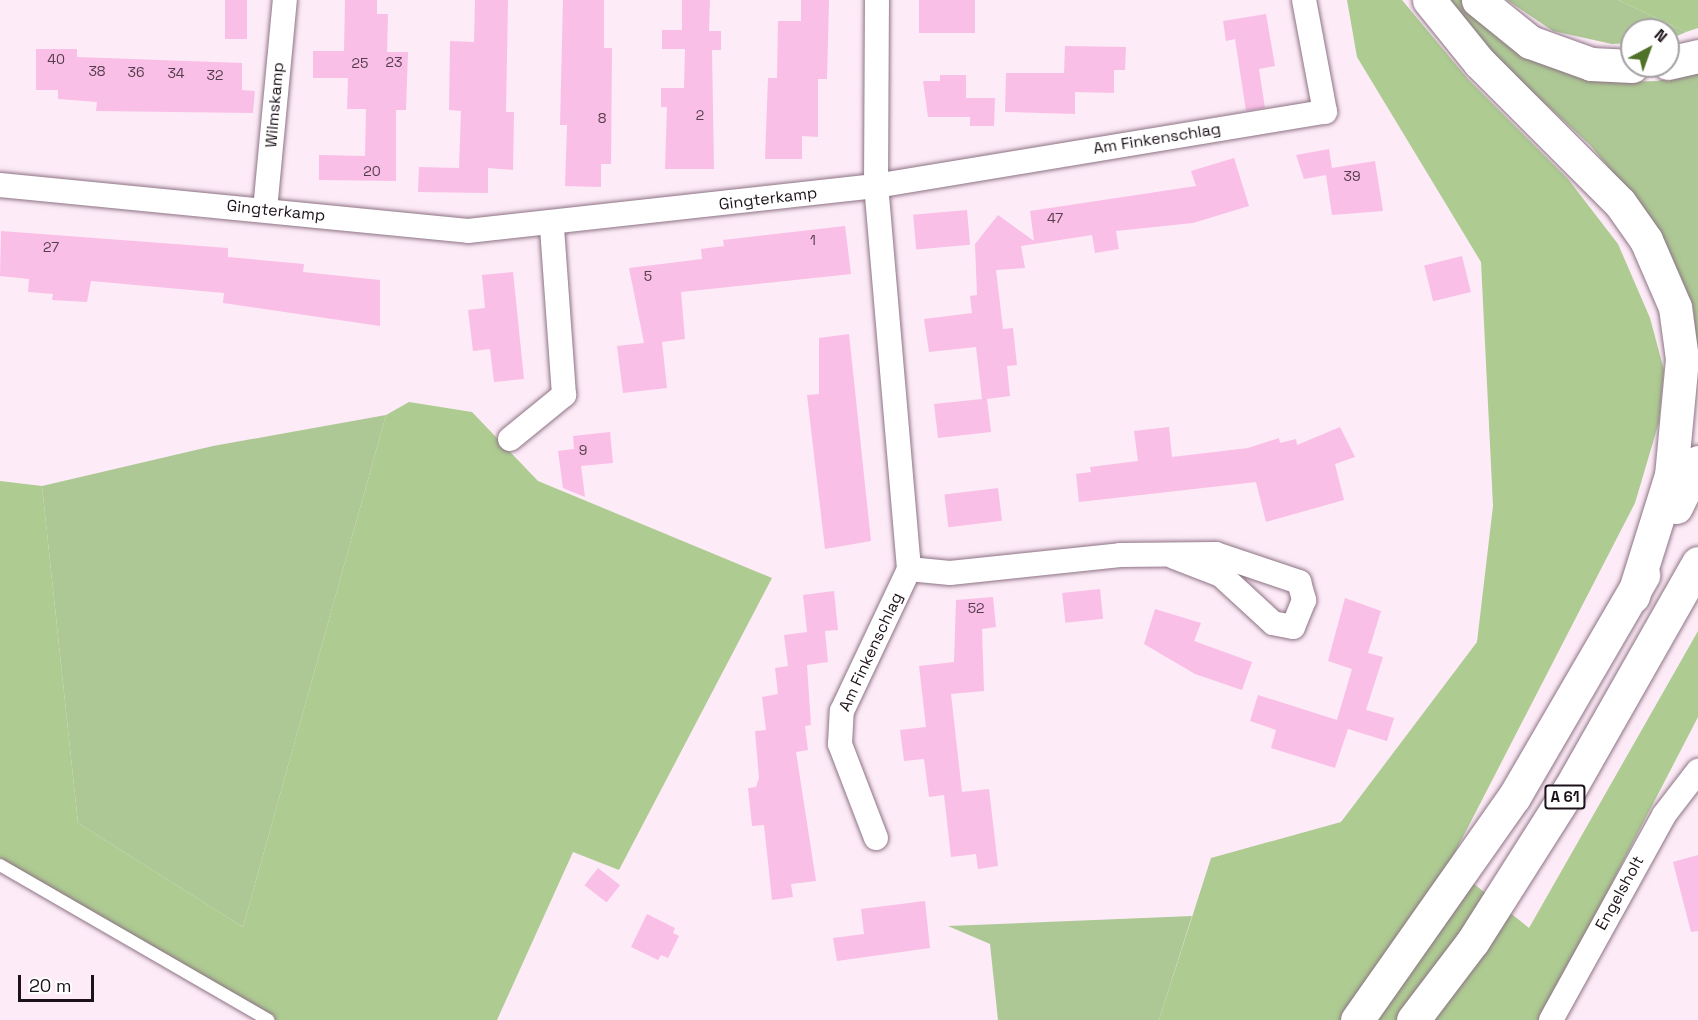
<!DOCTYPE html>
<style>
body{margin:0}
#map{position:relative;width:1698px;height:1020px;overflow:hidden;background:#fdebf7;font-family:"Space Grotesk",sans-serif}
div>[style]{position:absolute}
[style*='--x']{left:calc(var(--x)*1px);top:calc(var(--y)*1px);width:calc(var(--w)*1px);rotate:calc(var(--a)*1deg)}
.green>*{inset:0;background:#adc894}
.forest>*{inset:0;background:#aecb92}
.building>*{inset:0;background:#fabfe6;transform-origin:0 0}
.roads{filter:drop-shadow(0 0 2px #8d7384) drop-shadow(0 0 2px #8d7384)}
.lane>*{height:12px;margin:-6px;padding:0 6px;transform-origin:6px;border-radius:6px;background:#fff}
.street>*{height:24px;margin:-12px;padding:0 12px;transform-origin:12px;border-radius:12px;background:#fff}
.highway>*{height:33px;margin:-16.5px;padding:0 16.5px;transform-origin:16.5px;border-radius:16.5px;background:#fff}
span{translate:-50% -50%;white-space:nowrap;text-align:center;line-height:1.15;-webkit-text-stroke:4.5px #fff;paint-order:stroke}
.number-label{font-size:14px;color:#543d4c}
.number-label span{-webkit-text-stroke-width:0}
.shield-label span{padding:2px 4px;background:#fff;border:2px solid;border-radius:4px;-webkit-text-stroke-width:0}
.shield-label{font-size:15px;color:#1c1219;font-weight:700}
.street-label{font-size:16px;color:#1c1219}
.north{position:absolute;left:1620px;top:18px;width:60px;height:60px;box-sizing:border-box;background:#fff;border:2px solid #a4a0a3;border-radius:50%;rotate:41deg;font-size:16px;font-weight:700;line-height:24px;text-align:center;color:#1c1219}
.north::after{content:'';display:block;margin:auto;width:21px;height:27px;background:#507128;clip-path:polygon(50% 0,100% 100%,50% 72%,0 100%)}
.scale{position:absolute;left:18px;top:975px;width:76px;height:27px;box-sizing:border-box;border:3px solid #1c1219;border-top:0;padding-left:8px;font-size:18px;line-height:21px;white-space:nowrap;color:#1c1219;-webkit-text-stroke:4px #fff;paint-order:stroke}
</style>
<div id="map">
<div class="green">
<i style="clip-path:polygon(1446px 0,1467px 0,1619px 82px,1657px 81px,1698px 70px,1698px 358px,1693px 306px,1650px 216px,1590px 145px,1482px 45px)"></i>
<i style="clip-path:polygon(1507px 0,1618px 0,1686px 32px,1668px 40px,1668px 30px,1632px 30px,1632px 43px,1612px 44px,1553px 31px)"></i>
<i style="clip-path:polygon(386px 415px,243px 927px,78px 823px,42px 486px,213px 446px)"></i>
<i style="clip-path:polygon(1192px 916px,1159px 1020px,998px 1020px,990px 944px,948px 926px)"></i>
</div>
<div class="forest">
<i style="clip-path:polygon(1347px 0,1402px 0,1467px 78px,1568px 179px,1618px 244px,1650px 318px,1664px 370px,1659px 422px,1635px 503px,1449px 864px,1529px 928px,1698px 631px,1698px 717px,1541px 1020px,1159px 1020px,1211px 858px,1341px 822px,1477px 642px,1493px 506px,1481px 262px,1357px 57px)"></i>
<i style="clip-path:polygon(1618px 0,1698px 0,1698px 28px,1686px 32px)"></i>
<i style="clip-path:polygon(409px 402px,472px 412px,538px 481px,772px 578px,619px 870px,573px 852px,497px 1020px,266px 1020px,0 865px,0 481px,42px 486px,78px 823px,243px 927px,386px 415px)"></i>
</div>
<div class="building">
<i style="left:225px;top:0;width:22px;height:39px"></i>
<i style="clip-path:polygon(345px 0,377px 0,377px 14px,388px 14px,387px 52px,408px 52px,406px 110px,396px 110px,396px 181px,319px 180px,319px 155px,365px 156px,366px 109px,347px 109px,348px 78px,313px 78px,313px 51px,344px 51px)"></i>
<i style="clip-path:polygon(475px 0,508px 0,506px 112px,514px 112px,513px 170px,488px 168px,488px 193px,418px 192px,419px 167px,459px 168px,461px 111px,449px 110px,450px 41px,474px 42px)"></i>
<i style="clip-path:polygon(563px 0,604px 0,604px 48px,612px 48px,611px 164px,601px 164px,601px 187px,565px 186px,567px 125px,560px 125px)"></i>
<i style="clip-path:polygon(682px 0,710px 0,709px 31px,721px 31px,721px 50px,712px 50px,714px 169px,665px 169px,667px 107px,661px 107px,661px 88px,684px 88px,685px 49px,662px 49px,662px 30px,682px 30px)"></i>
<i style="clip-path:polygon(801px 0,829px 0,827px 79px,818px 79px,818px 137px,802px 136px,802px 159px,765px 159px,768px 78px,777px 78px,778px 21px,801px 21px)"></i>
<i style="left:919px;top:0;width:56px;height:33px"></i>
<i style="clip-path:polygon(1266px 14px,1275px 66px,1259px 69px,1265px 108px,1246px 111px,1235px 39px,1226px 41px,1223px 21px)"></i>
<i style="clip-path:polygon(1065px 46px,1126px 47px,1125px 70px,1114px 70px,1114px 93px,1075px 92px,1075px 114px,1005px 112px,1006px 73px,1064px 73px)"></i>
<i style="clip-path:polygon(36px 49px,77px 49px,77px 57px,242px 63px,242px 90px,255px 91px,253px 113px,96px 111px,97px 102px,58px 99px,58px 90px,36px 90px)"></i>
<i style="clip-path:polygon(940px 75px,966px 75px,966px 98px,995px 98px,994px 126px,970px 126px,970px 117px,928px 117px,923px 81px,940px 81px)"></i>
<i style="clip-path:polygon(1329px 149px,1332px 168px,1375px 161px,1383px 211px,1332px 215px,1326px 175px,1304px 179px,1296px 155px)"></i>
<i style="clip-path:polygon(1234px 158px,1249px 206px,1193px 223px,1116px 231px,1119px 249px,1095px 253px,1092px 235px,1021px 246px,1025px 268px,996px 270px,1003px 329px,1013px 328px,1017px 365px,1007px 366px,1010px 396px,987px 399px,991px 432px,938px 438px,934px 404px,982px 399px,976px 347px,929px 352px,924px 319px,972px 313px,970px 296px,977px 295px,975px 244px,998px 215px,1034px 241px,1030px 211px,1196px 186px,1191px 171px)"></i>
<i style="left:967px;top:210px;width:35px;height:54px;rotate:85deg"></i>
<i style="clip-path:polygon(845px 226px,851px 274px,681px 292px,685px 339px,662px 342px,667px 388px,623px 393px,617px 346px,644px 343px,629px 268px,702px 259px,701px 249px,724px 246px,723px 240px)"></i>
<i style="clip-path:polygon(1px 231px,228px 248px,228px 257px,304px 264px,303px 272px,380px 280px,380px 326px,223px 303px,224px 293px,91px 281px,87px 302px,52px 300px,53px 294px,28px 292px,29px 279px,0 276px)"></i>
<i style="left:1462px;top:256px;width:37px;height:39px;rotate:76deg"></i>
<i style="clip-path:polygon(513px 272px,524px 379px,494px 382px,490px 349px,473px 351px,468px 310px,485px 308px,482px 275px)"></i>
<i style="clip-path:polygon(849px 334px,871px 541px,825px 549px,807px 395px,819px 394px,819px 338px)"></i>
<i style="clip-path:polygon(1169px 427px,1172px 457px,1248px 448px,1279px 438px,1280px 443px,1296px 439px,1297px 445px,1340px 427px,1355px 457px,1335px 464px,1344px 500px,1266px 522px,1256px 482px,1079px 502px,1076px 474px,1091px 472px,1090px 467px,1138px 461px,1134px 431px)"></i>
<i style="clip-path:polygon(610px 432px,613px 463px,581px 466px,585px 497px,563px 488px,558px 451px,574px 449px,573px 436px)"></i>
<i style="left:998px;top:488px;width:33px;height:54px;rotate:83deg"></i>
<i style="left:1100px;top:589px;width:30px;height:38px;rotate:84deg"></i>
<i style="clip-path:polygon(834px 591px,838px 630px,825px 631px,828px 662px,807px 665px,811px 725px,805px 726px,808px 750px,796px 752px,816px 881px,791px 884px,793px 897px,772px 900px,764px 825px,752px 826px,748px 788px,756px 787px,759px 778px,755px 731px,766px 730px,762px 697px,778px 694px,775px 668px,788px 666px,784px 635px,807px 632px,803px 595px)"></i>
<i style="clip-path:polygon(993px 597px,996px 627px,982px 629px,984px 691px,951px 694px,962px 792px,989px 789px,998px 866px,978px 869px,976px 854px,951px 857px,944px 795px,929px 797px,924px 759px,904px 761px,900px 730px,926px 727px,919px 666px,954px 662px,956px 600px)"></i>
<i style="clip-path:polygon(1345px 598px,1381px 611px,1368px 653px,1383px 657px,1366px 710px,1394px 718px,1387px 741px,1348px 729px,1335px 768px,1271px 748px,1276px 730px,1250px 721px,1258px 695px,1337px 720px,1352px 669px,1328px 661px)"></i>
<i style="clip-path:polygon(1155px 609px,1201px 623px,1194px 641px,1252px 662px,1242px 690px,1195px 674px,1144px 644px)"></i>
<i style="clip-path:polygon(1698px 855px,1698px 931px,1691px 932px,1673px 862px)"></i>
<i style="left:598px;top:868px;width:28px;height:22px;rotate:38deg"></i>
<i style="clip-path:polygon(925px 901px,930px 948px,837px 961px,833px 938px,864px 934px,861px 909px)"></i>
<i style="clip-path:polygon(647px 914px,675px 928px,673px 933px,679px 936px,668px 958px,661px 955px,658px 960px,631px 947px)"></i>
</div>
<div class="roads">
<div class="lane">
<i style="--x:0;--y:865;--w:310;--a:30"></i>
</div>
<div class="street">
<i style="--x:0;--y:185;--w:470;--a:5.6"></i>
<i style="--x:468;--y:231;--w:410;--a:-6.3"></i>
<i style="--x:876;--y:186;--w:455;--a:-9.4"></i>
<i style="--x:1325;--y:112;--w:114;--a:-100.6"></i>
<i style="--x:265;--y:210;--w:211;--a:-84.6"></i>
<i style="--x:510;--y:439;--w:70;--a:-39.2"></i>
<i style="--x:564;--y:395;--w:169;--a:-94.1"></i>
<i style="--x:909;--y:569;--w:41;--a:5.6"></i>
<i style="--x:950;--y:573;--w:171;--a:-6"></i>
<i style="--x:1120;--y:555;--w:96;--a:-0.6"></i>
<i style="--x:1216;--y:554;--w:88;--a:18.6"></i>
<i style="--x:1299;--y:582;--w:19;--a:74"></i>
<i style="--x:1304;--y:600;--w:29;--a:112"></i>
<i style="--x:1293;--y:627;--w:20;--a:-169"></i>
<i style="--x:1273;--y:623;--w:71;--a:-137.3"></i>
<i style="--x:1221;--y:575;--w:50;--a:-159"></i>
<i style="--x:876;--y:838;--w:101;--a:-111"></i>
<i style="--x:840;--y:744;--w:33;--a:-87"></i>
<i style="--x:842;--y:711;--w:157;--a:-64.7"></i>
<i style="--x:909;--y:569;--w:384;--a:-94.9"></i>
<i style="--x:876;--y:186;--w:186;--a:-89.7"></i>
<i style="--x:1551;--y:1020;--w:234;--a:-61.1"></i>
<i style="--x:1664;--y:815;--w:56;--a:-52.3"></i>
</div>
<div class="highway">
<i style="--x:1429;--y:0;--w:80;--a:51.1"></i>
<i style="--x:1479;--y:62;--w:199;--a:45"></i>
<i style="--x:1620;--y:203;--w:45;--a:54.9"></i>
<i style="--x:1646;--y:240;--w:73;--a:66.6"></i>
<i style="--x:1675;--y:307;--w:52;--a:82.3"></i>
<i style="--x:1682;--y:359;--w:117;--a:95.4"></i>
<i style="--x:1671;--y:475;--w:127;--a:107.4"></i>
<i style="--x:1478;--y:0;--w:67;--a:38.9"></i>
<i style="--x:1530;--y:42;--w:65;--a:19.8"></i>
<i style="--x:1591;--y:64;--w:41;--a:2.8"></i>
<i style="--x:1668;--y:63;--w:31;--a:-13"></i>
<i style="--x:1676;--y:507;--w:50;--a:-63.9"></i>
<i style="--x:1357;--y:1020;--w:273;--a:-54.9"></i>
<i style="--x:1514;--y:797;--w:257;--a:-59.8"></i>
<i style="--x:1413;--y:1020;--w:99;--a:-52.8"></i>
<i style="--x:1473;--y:941;--w:179;--a:-57.6"></i>
<i style="--x:1569;--y:790;--w:261;--a:-60.4"></i>
</div>
</div>
<div class="number-label">
<span style="left:56px;top:59px">40</span>
<span style="left:394px;top:62px">23</span>
<span style="left:360px;top:63px">25</span>
<span style="left:97px;top:71px">38</span>
<span style="left:136px;top:72px">36</span>
<span style="left:176px;top:73px">34</span>
<span style="left:215px;top:75px">32</span>
<span style="left:700px;top:115px">2</span>
<span style="left:602px;top:118px">8</span>
<span style="left:372px;top:171px">20</span>
<span style="left:1352px;top:176px">39</span>
<span style="left:1055px;top:218px">47</span>
<span style="left:813px;top:240px">1</span>
<span style="left:51px;top:247px">27</span>
<span style="left:648px;top:276px">5</span>
<span style="left:583px;top:450px">9</span>
<span style="left:976px;top:608px">52</span>
</div>
<div class="shield-label">
<span style="left:1565px;top:797px">A 61</span>
</div>
<div class="street-label">
<span style="left:275px;top:105px;rotate:-85deg">Wilmskamp</span>
<span style="left:1157px;top:139px;rotate:-9deg">Am Finkenschlag</span>
<span style="left:768px;top:199px;rotate:-7deg">Gingterkamp</span>
<span style="left:276px;top:211px;rotate:6deg">Gingterkamp</span>
<span style="left:871px;top:652px;rotate:-65deg">Am Finkenschlag</span>
<span style="left:1620px;top:893px;rotate:-61deg">Engelsholt</span>
</div>
<div class="north">N</div>
<div class="scale">20 m</div>
</div>
